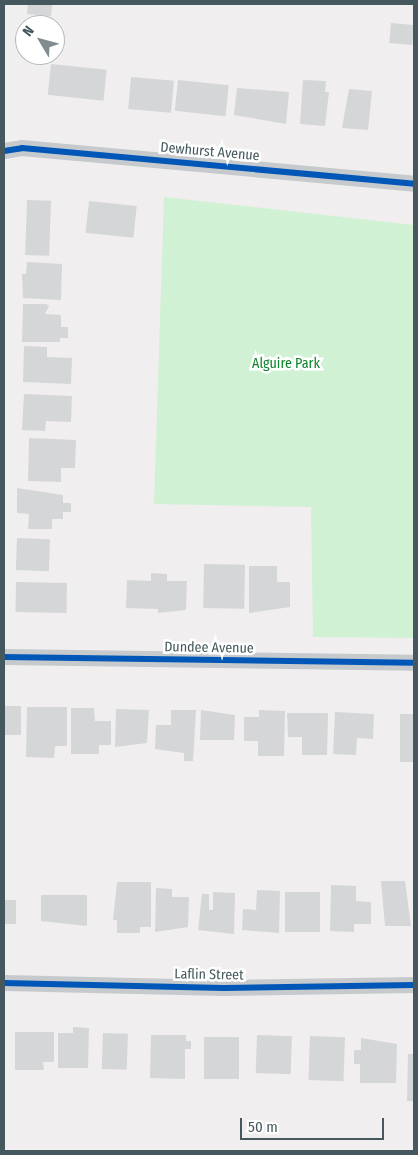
<!DOCTYPE html>
<style>
body{margin:0}
#map{position:relative;width:418px;height:1155px;overflow:hidden;background:#f0eeef;font-family:"Fira Sans Condensed",sans-serif}
div>[style]{position:absolute}
[style*='--x']{left:calc(var(--x)*1px);top:calc(var(--y)*1px);width:calc(var(--w)*1px);rotate:calc(var(--a)*1deg)}
.green>*{inset:0;background:#d1f1d4}
.building>*{inset:0;background:#d5d6d8;transform-origin:0 0}
.street>*{height:16px;margin:-8px;padding:0 8px;transform-origin:8px;border-radius:8px;background:#c6cacc}
.cycleway>*{height:6px;margin:-3px;padding:0 3px;transform-origin:3px;border-radius:3px;background:#0057b8}
span{translate:-50% -50%;white-space:nowrap;text-align:center;line-height:1.15;-webkit-text-stroke:5px #fff;paint-order:stroke}
.street-label{font-size:14px;color:#44585d}
.park-label{font-size:14px;color:#0e852a}
.frame{position:absolute;inset:0;border:5px solid #44585d;pointer-events:none}
.north{position:absolute;left:15px;top:15px;width:50px;height:50px;box-sizing:border-box;background:#fff;border:1px solid #b4bcbe;border-radius:50%;rotate:307deg;font-size:14px;font-weight:700;line-height:20px;text-align:center;color:#44585d}
.north::after{content:'';display:block;margin:auto;width:18px;height:22px;background:#808c90;clip-path:polygon(50% 0,100% 100%,50% 72%,0 100%)}
.scale{position:absolute;left:240px;top:1118px;width:144px;height:22px;box-sizing:border-box;border:2px solid #44585d;border-top:0;padding-left:6px;font-size:15px;line-height:18px;white-space:nowrap;color:#44585d;-webkit-text-stroke:4px #fff;paint-order:stroke}
</style>
<div id="map">
<div class="green">
<i style="clip-path:polygon(164px 197px,414px 225px,414px 638px,313px 637px,311px 507px,154px 504px)"></i>
</div>
<div class="building">
<i style="clip-path:polygon(28px 4px,52px 4px,51px 16px,27px 14px)"></i>
<i style="left:391px;top:23px;width:23px;height:20px;rotate:5deg"></i>
<i style="left:51px;top:64px;width:56px;height:31px;rotate:6deg"></i>
<i style="left:131px;top:77px;width:43px;height:32px;rotate:5deg"></i>
<i style="left:178px;top:80px;width:51px;height:31px;rotate:6deg"></i>
<i style="clip-path:polygon(303px 80px,326px 81px,325px 92px,329px 92px,325px 126px,300px 124px)"></i>
<i style="clip-path:polygon(237px 88px,289px 92px,286px 124px,234px 115px)"></i>
<i style="clip-path:polygon(349px 89px,372px 91px,368px 130px,342px 128px)"></i>
<i style="left:27px;top:200px;width:24px;height:55px;rotate:2deg"></i>
<i style="left:89px;top:201px;width:48px;height:32px;rotate:6deg"></i>
<i style="clip-path:polygon(27px 262px,62px 264px,61px 300px,23px 298px,22px 274px,26px 274px)"></i>
<i style="clip-path:polygon(23px 304px,46px 304px,49px 306px,45px 314px,61px 315px,61px 327px,68px 327px,68px 338px,60px 338px,60px 342px,22px 342px)"></i>
<i style="clip-path:polygon(24px 346px,47px 347px,47px 357px,72px 358px,71px 384px,23px 382px)"></i>
<i style="clip-path:polygon(24px 394px,72px 396px,71px 422px,46px 421px,45px 431px,22px 430px)"></i>
<i style="clip-path:polygon(29px 438px,76px 440px,75px 468px,61px 468px,61px 482px,28px 481px)"></i>
<i style="clip-path:polygon(17px 488px,63px 495px,63px 503px,71px 503px,71px 512px,63px 512px,63px 519px,52px 519px,52px 529px,28px 529px,29px 514px,17px 513px)"></i>
<i style="left:17px;top:538px;width:33px;height:32px;rotate:2deg"></i>
<i style="left:204px;top:564px;width:41px;height:44px;rotate:1deg"></i>
<i style="clip-path:polygon(249px 566px,277px 566px,277px 582px,290px 582px,290px 607px,249px 613px)"></i>
<i style="clip-path:polygon(151px 573px,167px 574px,167px 581px,187px 581px,186px 610px,158px 613px,158px 609px,126px 608px,127px 580px,151px 581px)"></i>
<i style="left:16px;top:582px;width:51px;height:30px;rotate:1deg"></i>
<i style="left:4px;top:706px;width:17px;height:29px"></i>
<i style="clip-path:polygon(27px 707px,67px 707px,67px 746px,55px 746px,54px 758px,26px 757px)"></i>
<i style="clip-path:polygon(71px 708px,94px 708px,95px 721px,111px 721px,111px 745px,99px 745px,99px 754px,71px 754px)"></i>
<i style="clip-path:polygon(116px 709px,149px 710px,147px 743px,115px 747px)"></i>
<i style="clip-path:polygon(171px 710px,196px 710px,193px 761px,184px 761px,184px 753px,155px 749px,156px 725px,171px 725px)"></i>
<i style="clip-path:polygon(201px 710px,235px 715px,234px 740px,200px 740px)"></i>
<i style="clip-path:polygon(259px 710px,285px 711px,284px 756px,258px 756px,258px 741px,244px 741px,244px 717px,259px 717px)"></i>
<i style="clip-path:polygon(335px 712px,374px 714px,373px 739px,357px 738px,356px 755px,333px 754px)"></i>
<i style="clip-path:polygon(287px 713px,328px 713px,327px 755px,302px 755px,302px 737px,288px 737px)"></i>
<i style="left:400px;top:714px;width:14px;height:48px"></i>
<i style="clip-path:polygon(381px 881px,405px 881px,411px 926px,385px 926px)"></i>
<i style="clip-path:polygon(117px 882px,151px 882px,151px 927px,140px 927px,140px 933px,117px 933px,117px 920px,113px 920px)"></i>
<i style="clip-path:polygon(331px 885px,356px 886px,356px 901px,371px 902px,371px 924px,354px 924px,354px 932px,330px 931px)"></i>
<i style="clip-path:polygon(156px 888px,172px 889px,172px 897px,189px 897px,188px 927px,155px 932px)"></i>
<i style="clip-path:polygon(257px 890px,280px 891px,279px 933px,242px 930px,243px 909px,256px 910px)"></i>
<i style="clip-path:polygon(213px 892px,235px 893px,234px 934px,198px 930px,202px 894px,209px 894px,209px 910px,213px 910px)"></i>
<i style="left:285px;top:892px;width:35px;height:40px"></i>
<i style="clip-path:polygon(41px 895px,87px 895px,87px 926px,41px 921px)"></i>
<i style="left:4px;top:900px;width:12px;height:24px"></i>
<i style="clip-path:polygon(73px 1027px,89px 1028px,88px 1068px,58px 1068px,58px 1033px,73px 1033px)"></i>
<i style="clip-path:polygon(15px 1032px,54px 1032px,54px 1062px,43px 1062px,44px 1070px,15px 1070px)"></i>
<i style="left:103px;top:1033px;width:25px;height:36px;rotate:2deg"></i>
<i style="clip-path:polygon(151px 1035px,186px 1035px,186px 1041px,191px 1041px,191px 1049px,185px 1049px,185px 1079px,150px 1078px)"></i>
<i style="left:257px;top:1035px;width:35px;height:38px;rotate:2deg"></i>
<i style="left:310px;top:1036px;width:35px;height:44px;rotate:2deg"></i>
<i style="left:204px;top:1037px;width:35px;height:42px"></i>
<i style="clip-path:polygon(361px 1038px,397px 1044px,396px 1083px,360px 1083px,360px 1064px,354px 1064px,354px 1050px,361px 1050px)"></i>
<i style="clip-path:polygon(408px 1054px,414px 1054px,414px 1101px,407px 1101px)"></i>
</div>
<div class="street">
<i style="--x:4;--y:151;--w:18;--a:-9"></i>
<i style="--x:22;--y:148;--w:394;--a:5.2"></i>
<i style="--x:4;--y:657;--w:410;--a:0.8"></i>
<i style="--x:4;--y:983;--w:220;--a:1.3"></i>
<i style="--x:224;--y:988;--w:190;--a:-0.9"></i>
</div>
<div class="cycleway">
<i style="--x:4;--y:151;--w:18;--a:-9"></i>
<i style="--x:22;--y:148;--w:394;--a:5.2"></i>
<i style="--x:4;--y:657;--w:410;--a:0.8"></i>
<i style="--x:4;--y:983;--w:220;--a:1.3"></i>
<i style="--x:224;--y:988;--w:190;--a:-0.9"></i>
</div>
<div class="street-label">
<span style="left:210px;top:152px;rotate:5deg">Dewhurst Avenue</span>
<span style="left:209px;top:648px;rotate:1deg">Dundee Avenue</span>
<span style="left:209px;top:975px;rotate:1deg">Laflin Street</span>
</div>
<div class="park-label">
<span style="left:286px;top:364px">Alguire Park</span>
</div>
<div class="frame"></div>
<div class="north">N</div>
<div class="scale">50 m</div>
</div>
